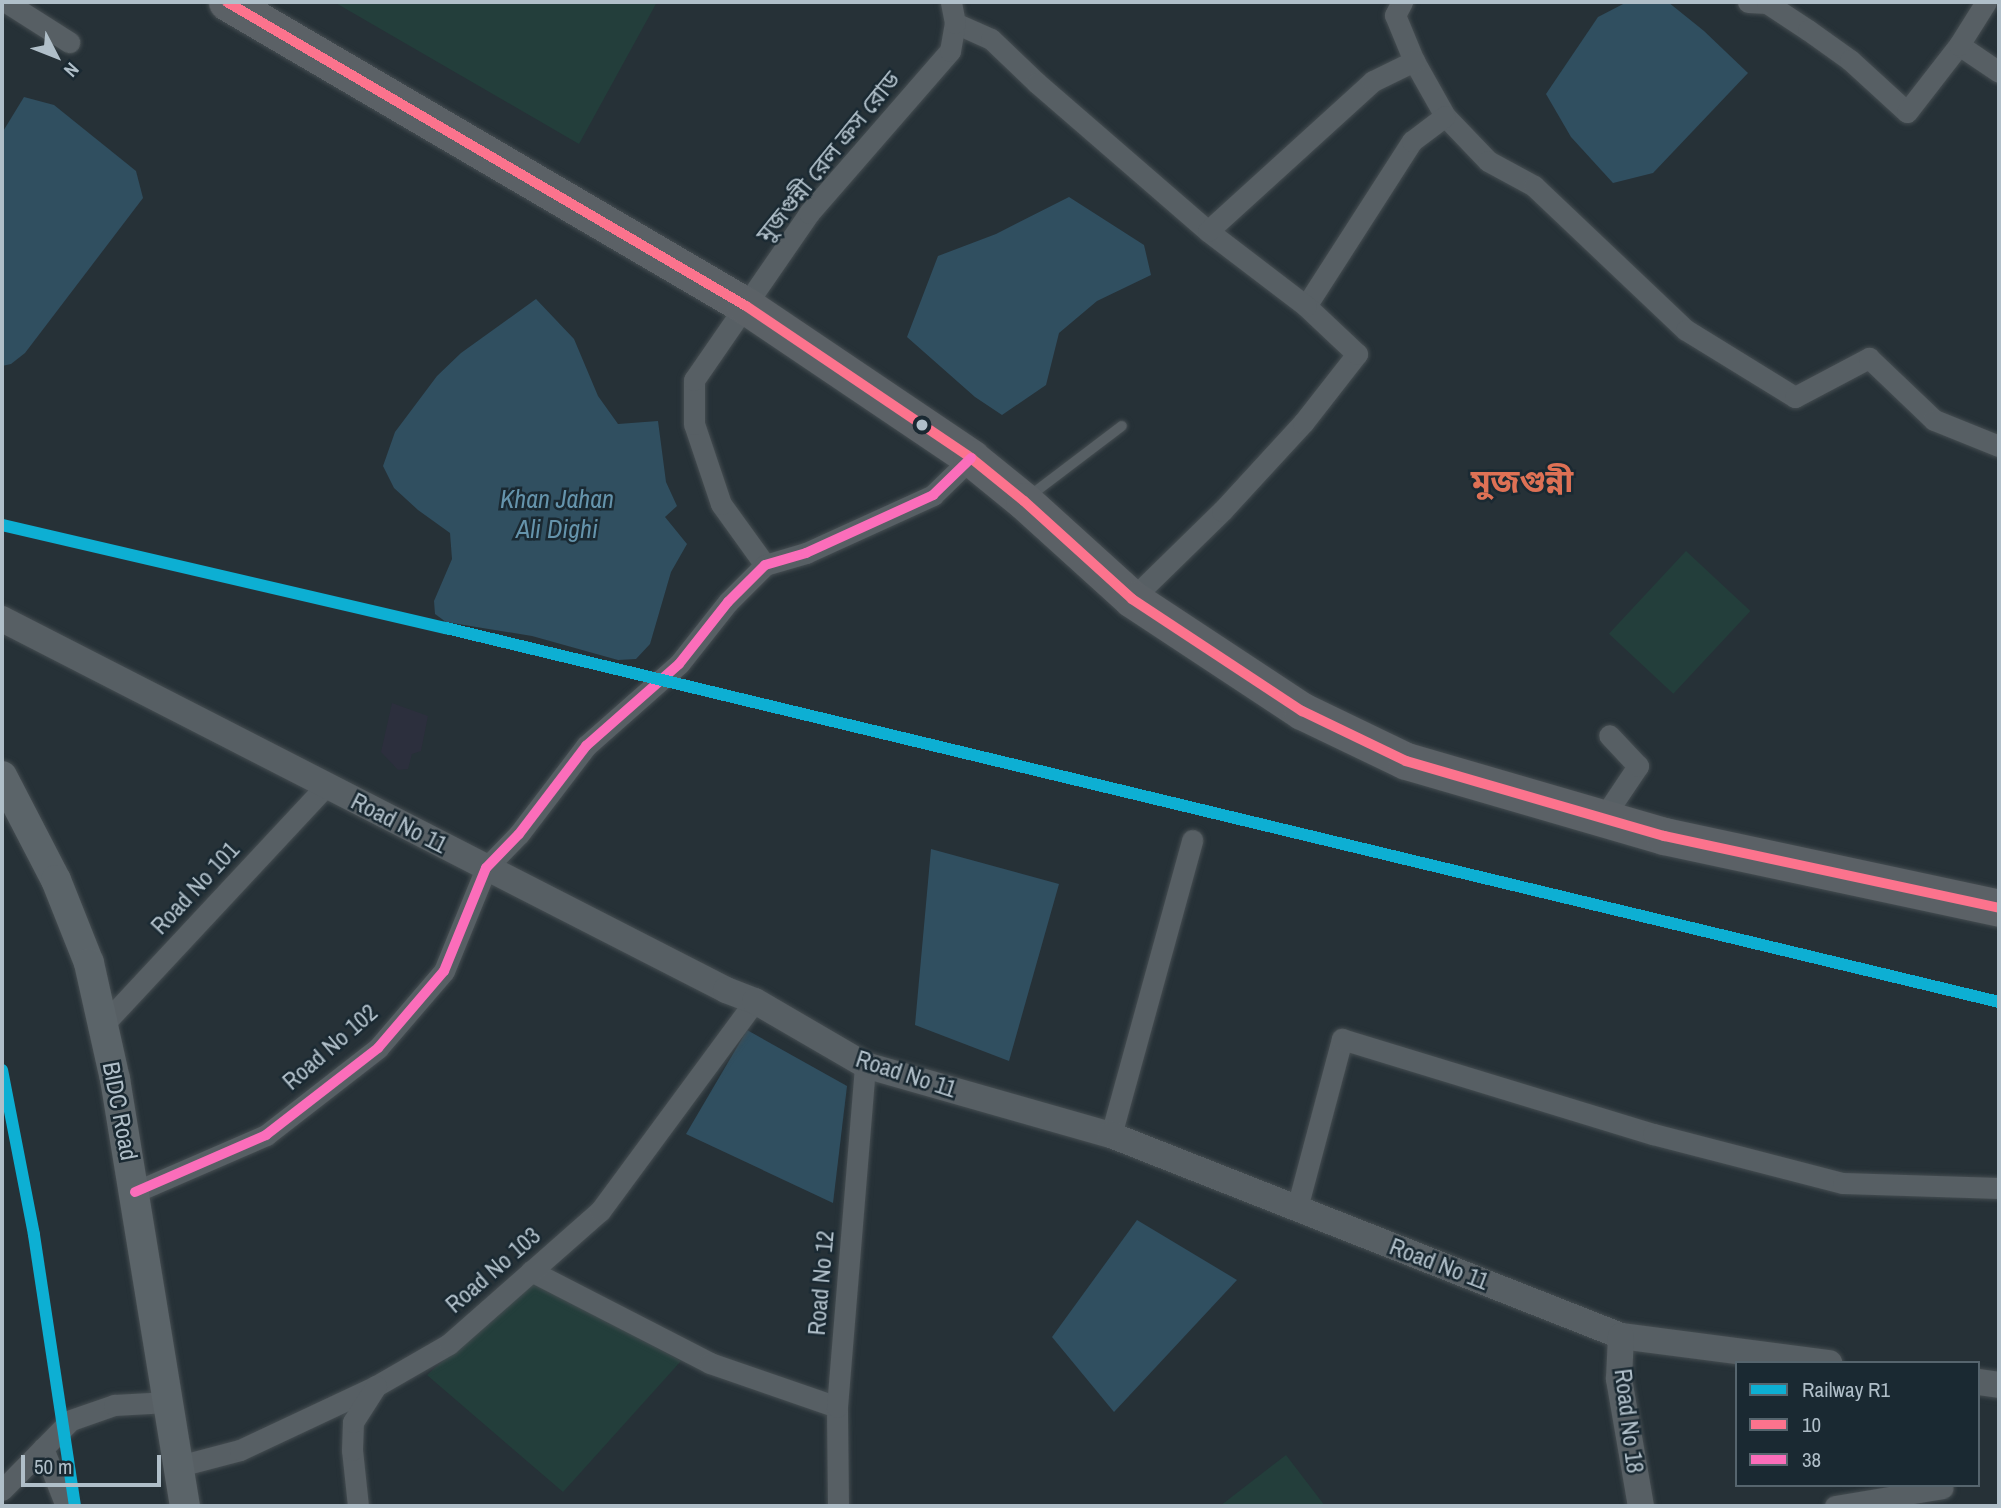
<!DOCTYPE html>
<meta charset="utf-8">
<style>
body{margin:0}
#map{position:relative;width:2001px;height:1508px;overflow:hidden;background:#263137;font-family:"Archivo Narrow","Noto Sans Bengali",sans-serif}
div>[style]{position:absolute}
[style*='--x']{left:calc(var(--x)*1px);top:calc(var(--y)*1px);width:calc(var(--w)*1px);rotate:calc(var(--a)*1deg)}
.medical>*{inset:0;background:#2c2f3d}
.green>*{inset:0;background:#233e3b;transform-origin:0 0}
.water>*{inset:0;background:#304f60}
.roads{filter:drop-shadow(0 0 2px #454d51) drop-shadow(0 0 2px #454d51)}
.service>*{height:10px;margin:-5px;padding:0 5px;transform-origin:5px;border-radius:5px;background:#575f64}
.minor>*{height:21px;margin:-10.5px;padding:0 10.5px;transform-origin:10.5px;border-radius:10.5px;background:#575f64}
.tertiary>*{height:26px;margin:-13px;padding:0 13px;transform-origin:13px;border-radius:13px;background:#575f64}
.secondary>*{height:30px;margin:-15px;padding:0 15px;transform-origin:15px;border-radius:15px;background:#5b6469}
.trunk>*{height:37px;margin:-18.5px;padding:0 18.5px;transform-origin:18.5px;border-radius:18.5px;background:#5b6166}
.bus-1>*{height:10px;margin:-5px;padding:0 5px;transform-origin:5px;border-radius:5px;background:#fc738d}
.bus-2>*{height:10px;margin:-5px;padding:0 5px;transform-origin:5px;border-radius:5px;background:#fb6dba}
.rail-1>*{height:12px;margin:-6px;padding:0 6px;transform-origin:6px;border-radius:6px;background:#0dafd3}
.dots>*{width:19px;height:19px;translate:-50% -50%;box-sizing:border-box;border:4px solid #1a2932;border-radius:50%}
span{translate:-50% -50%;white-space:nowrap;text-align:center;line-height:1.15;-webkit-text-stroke:5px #1a2932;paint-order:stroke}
.street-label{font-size:24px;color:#b0bfc9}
.water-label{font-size:26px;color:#6594ac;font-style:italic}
.district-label{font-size:32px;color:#de7155;font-weight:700}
.frame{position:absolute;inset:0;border:4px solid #b0bfc9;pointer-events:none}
.legend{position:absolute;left:1735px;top:1361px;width:245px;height:126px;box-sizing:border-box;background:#1a2932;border:2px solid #56656e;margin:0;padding:9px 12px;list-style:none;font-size:21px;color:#b0bfc9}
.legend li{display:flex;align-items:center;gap:14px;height:35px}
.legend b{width:35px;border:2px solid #56656e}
.north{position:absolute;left:21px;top:21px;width:70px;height:70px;-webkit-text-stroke:5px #1a2932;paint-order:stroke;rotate:132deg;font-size:19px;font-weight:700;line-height:28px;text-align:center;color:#b0bfc9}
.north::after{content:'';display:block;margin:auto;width:24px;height:32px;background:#b0bfc9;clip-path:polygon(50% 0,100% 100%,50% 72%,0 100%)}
.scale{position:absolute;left:21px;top:1455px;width:140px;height:32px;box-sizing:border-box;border:4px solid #b0bfc9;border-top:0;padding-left:9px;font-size:21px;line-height:24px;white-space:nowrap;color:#b0bfc9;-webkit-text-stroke:5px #1a2932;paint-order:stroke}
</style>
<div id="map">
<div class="medical">
<i style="clip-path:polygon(392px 703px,428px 716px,421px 751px,412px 754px,408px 769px,398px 770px,381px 752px)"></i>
</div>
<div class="green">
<i style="clip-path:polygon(334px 2px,657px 2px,579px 144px)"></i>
<i style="left:1686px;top:551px;width:88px;height:113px;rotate:43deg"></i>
<i style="clip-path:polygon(532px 1281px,681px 1361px,563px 1492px,427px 1375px)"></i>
<i style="clip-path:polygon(1286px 1455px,1325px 1506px,1220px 1506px)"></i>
</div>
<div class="water">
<i style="clip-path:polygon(1627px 2px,1668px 2px,1704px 31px,1748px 73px,1653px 173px,1613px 183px,1571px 137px,1546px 94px,1598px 17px)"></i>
<i style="clip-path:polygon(24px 97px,54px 105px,136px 171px,143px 198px,25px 353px,11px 364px,2px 366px,2px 133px)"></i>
<i style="clip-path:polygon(1069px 197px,1144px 245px,1151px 275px,1097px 301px,1059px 333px,1046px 385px,1002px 415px,975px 397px,907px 337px,938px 256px,996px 234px)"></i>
<i style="clip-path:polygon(536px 299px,574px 339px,598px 396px,618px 424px,658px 421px,666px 482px,677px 506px,665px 517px,687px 544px,671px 572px,650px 644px,636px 659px,618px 660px,532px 636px,446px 622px,435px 614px,434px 601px,452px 559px,450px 533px,418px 510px,394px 488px,383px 466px,395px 432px,437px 376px,461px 353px)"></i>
<i style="clip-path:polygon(931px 849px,1059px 884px,1009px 1061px,915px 1025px)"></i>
<i style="clip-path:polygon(747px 1030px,847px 1086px,833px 1203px,686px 1134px)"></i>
<i style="clip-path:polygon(1137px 1220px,1237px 1280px,1114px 1412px,1052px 1337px)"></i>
</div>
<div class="roads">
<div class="service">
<i style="--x:1027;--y:498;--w:119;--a:-37.2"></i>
</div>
<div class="minor">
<i style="--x:6;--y:2;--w:75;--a:32.4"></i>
<i style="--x:1402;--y:2;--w:15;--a:118"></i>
<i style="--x:1395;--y:15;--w:50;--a:67.6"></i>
<i style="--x:1414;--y:61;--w:63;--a:60.6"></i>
<i style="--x:1445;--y:116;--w:62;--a:46.3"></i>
<i style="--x:1488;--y:161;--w:52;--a:28.5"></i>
<i style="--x:1534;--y:186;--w:209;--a:43.5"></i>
<i style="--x:1686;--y:330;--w:128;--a:31.6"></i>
<i style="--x:1795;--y:397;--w:84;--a:-27.8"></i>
<i style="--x:1869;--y:358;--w:90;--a:43.6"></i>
<i style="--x:1934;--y:420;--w:70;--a:21.8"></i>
<i style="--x:1748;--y:2;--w:19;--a:3"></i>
<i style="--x:1767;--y:3;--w:49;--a:33.4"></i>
<i style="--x:1808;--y:30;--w:52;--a:35.5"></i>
<i style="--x:1850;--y:60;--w:77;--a:42.4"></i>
<i style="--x:1907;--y:112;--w:85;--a:-52.2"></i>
<i style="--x:1959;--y:45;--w:48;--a:34"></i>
<i style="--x:955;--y:23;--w:39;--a:24"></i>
<i style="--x:991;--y:39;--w:64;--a:43.7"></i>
<i style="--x:1037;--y:83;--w:226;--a:40.9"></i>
<i style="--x:1959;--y:45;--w:51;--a:-57.9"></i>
<i style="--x:1306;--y:306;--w:196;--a:-57.3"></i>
<i style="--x:1412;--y:141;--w:41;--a:-37.1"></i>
<i style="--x:765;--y:565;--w:75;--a:-125.8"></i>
<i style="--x:721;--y:504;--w:84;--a:-108.6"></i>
<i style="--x:694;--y:424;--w:44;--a:-90"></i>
<i style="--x:694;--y:380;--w:203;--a:-55.4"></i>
<i style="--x:809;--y:213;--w:215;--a:-49"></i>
<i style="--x:950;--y:51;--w:28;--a:-80"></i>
<i style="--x:955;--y:23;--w:21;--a:-101"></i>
<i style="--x:1132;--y:599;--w:126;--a:-44.4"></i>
<i style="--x:1222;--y:511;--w:120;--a:-47.4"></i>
<i style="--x:1303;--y:423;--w:88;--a:-52"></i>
<i style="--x:1357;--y:354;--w:70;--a:-136.7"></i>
<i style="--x:1306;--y:306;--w:123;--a:-142.6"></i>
<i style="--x:1208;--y:231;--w:223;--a:-42.3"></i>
<i style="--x:1373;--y:81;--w:46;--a:-26"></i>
<i style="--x:1603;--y:818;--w:63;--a:-56.1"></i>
<i style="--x:1638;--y:766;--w:42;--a:-133.1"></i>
<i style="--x:103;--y:1025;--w:327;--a:-47"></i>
<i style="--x:1111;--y:1135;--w:306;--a:-74.6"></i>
<i style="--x:135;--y:1192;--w:143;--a:-23.5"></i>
<i style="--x:266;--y:1135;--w:142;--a:-37.8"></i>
<i style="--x:378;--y:1048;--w:101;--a:-49.4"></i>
<i style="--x:444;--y:971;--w:111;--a:-67.8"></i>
<i style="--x:486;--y:868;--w:47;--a:-45.9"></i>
<i style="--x:519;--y:834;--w:111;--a:-52.7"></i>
<i style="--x:586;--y:746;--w:124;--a:-41.4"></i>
<i style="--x:679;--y:664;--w:79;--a:-51.7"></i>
<i style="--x:728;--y:602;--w:52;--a:-45"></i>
<i style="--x:765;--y:565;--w:43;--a:-16.3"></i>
<i style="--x:806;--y:553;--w:140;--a:-24.5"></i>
<i style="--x:933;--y:495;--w:53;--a:-44.2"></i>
<i style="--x:1297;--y:1208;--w:175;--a:-75.1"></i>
<i style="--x:1342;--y:1039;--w:325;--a:17"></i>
<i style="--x:1653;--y:1134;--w:196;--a:14.5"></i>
<i style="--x:1843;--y:1183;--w:156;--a:1.8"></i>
<i style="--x:531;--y:1271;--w:201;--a:27.2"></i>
<i style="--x:710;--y:1363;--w:134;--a:19.1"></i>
<i style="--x:43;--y:1448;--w:62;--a:68.4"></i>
<i style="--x:179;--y:1466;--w:63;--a:-14.7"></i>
<i style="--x:240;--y:1450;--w:150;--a:-25.2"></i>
<i style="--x:376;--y:1386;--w:84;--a:-29.9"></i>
<i style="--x:449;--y:1344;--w:201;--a:-41.4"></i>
<i style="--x:600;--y:1211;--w:261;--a:-53.6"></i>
<i style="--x:2;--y:1490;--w:98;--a:-45.4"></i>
<i style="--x:71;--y:1420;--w:46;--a:-19.2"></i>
<i style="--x:114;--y:1405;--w:54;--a:-3.2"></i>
<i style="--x:358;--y:1506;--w:56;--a:-96.1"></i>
<i style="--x:352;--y:1450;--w:28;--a:-88"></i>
<i style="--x:353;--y:1422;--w:43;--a:-57.4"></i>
<i style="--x:838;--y:1506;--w:99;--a:-90.6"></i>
<i style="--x:837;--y:1407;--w:343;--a:-85.3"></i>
<i style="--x:1835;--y:1506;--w:109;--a:-9.5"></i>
</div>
<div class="tertiary">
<i style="--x:2;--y:619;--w:814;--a:27.13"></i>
<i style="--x:726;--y:990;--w:31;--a:21"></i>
<i style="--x:755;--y:1001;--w:127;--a:30.2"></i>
<i style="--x:865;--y:1065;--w:256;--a:15.9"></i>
<i style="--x:1111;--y:1135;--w:548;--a:21.51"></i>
<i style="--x:1621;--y:1336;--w:210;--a:7.4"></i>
<i style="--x:1621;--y:1336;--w:43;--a:92.7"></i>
<i style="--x:1619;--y:1379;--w:129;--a:80.2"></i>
<i style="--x:1978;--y:1382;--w:21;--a:8"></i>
</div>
<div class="secondary">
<i style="--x:2;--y:776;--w:117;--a:62.6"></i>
<i style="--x:56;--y:880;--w:89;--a:68.3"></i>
<i style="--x:89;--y:963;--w:119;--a:77.4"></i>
<i style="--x:115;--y:1079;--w:433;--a:80.7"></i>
</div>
<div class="trunk">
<i style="--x:227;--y:2;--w:601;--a:30.36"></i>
<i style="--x:746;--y:306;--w:272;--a:34"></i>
<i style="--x:971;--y:458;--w:68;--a:39.1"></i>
<i style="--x:1024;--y:501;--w:146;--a:42.2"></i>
<i style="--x:1132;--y:599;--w:204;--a:33.4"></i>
<i style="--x:1302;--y:711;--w:115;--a:25.7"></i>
<i style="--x:1406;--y:761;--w:269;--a:16.2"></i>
<i style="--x:1664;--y:836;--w:343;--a:12.1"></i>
</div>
</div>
<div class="bus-1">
<i style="--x:227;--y:2;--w:601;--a:30.36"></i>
<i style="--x:746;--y:306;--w:272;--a:34"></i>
<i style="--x:971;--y:458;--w:68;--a:39.1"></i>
<i style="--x:1024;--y:501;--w:146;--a:42.2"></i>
<i style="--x:1132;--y:599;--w:204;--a:33.4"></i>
<i style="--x:1302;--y:711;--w:115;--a:25.7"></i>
<i style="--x:1406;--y:761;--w:269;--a:16.2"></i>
<i style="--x:1664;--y:836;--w:343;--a:12.1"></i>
</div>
<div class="bus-2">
<i style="--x:135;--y:1192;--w:143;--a:-23.5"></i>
<i style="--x:266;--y:1135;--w:142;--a:-37.8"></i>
<i style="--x:378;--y:1048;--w:101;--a:-49.4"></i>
<i style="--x:444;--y:971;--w:111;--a:-67.8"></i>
<i style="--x:486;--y:868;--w:47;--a:-45.9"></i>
<i style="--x:519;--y:834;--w:111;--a:-52.7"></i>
<i style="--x:586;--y:746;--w:124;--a:-41.4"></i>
<i style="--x:679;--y:664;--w:79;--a:-51.7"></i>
<i style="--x:728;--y:602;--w:52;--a:-45"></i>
<i style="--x:765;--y:565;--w:43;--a:-16.3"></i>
<i style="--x:806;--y:553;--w:140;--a:-24.5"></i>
<i style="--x:933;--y:495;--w:53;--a:-44.2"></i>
</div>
<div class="rail-1">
<i style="--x:2;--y:525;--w:456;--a:13.1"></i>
<i style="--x:446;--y:628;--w:1597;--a:13.54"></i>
<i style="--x:2;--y:1070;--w:168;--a:79"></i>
<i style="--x:34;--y:1235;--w:274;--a:81.4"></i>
</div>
<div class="dots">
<i style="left:922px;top:425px;background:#b0bfc9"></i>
</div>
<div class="street-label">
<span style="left:828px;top:157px;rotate:-51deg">মুজগুন্নী রেল ক্রস রোড</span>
<span style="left:399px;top:823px;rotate:27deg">Road No 11</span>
<span style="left:195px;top:888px;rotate:-47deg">Road No 101</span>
<span style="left:330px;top:1047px;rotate:-41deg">Road No 102</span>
<span style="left:906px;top:1074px;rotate:18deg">Road No 11</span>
<span style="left:120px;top:1111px;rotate:79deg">BIDC Road</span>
<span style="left:1439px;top:1264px;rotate:21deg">Road No 11</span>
<span style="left:493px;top:1270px;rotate:-41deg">Road No 103</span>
<span style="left:821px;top:1283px;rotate:-85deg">Road No 12</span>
<span style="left:1629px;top:1421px;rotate:83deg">Road No 18</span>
</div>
<div class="water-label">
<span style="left:557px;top:514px">Khan Jahan<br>Ali Dighi</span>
</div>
<div class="district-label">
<span style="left:1522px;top:481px">মুজগুন্নী</span>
</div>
<div class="frame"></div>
<ul class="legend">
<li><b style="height:9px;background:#0dafd3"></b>Railway R1</li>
<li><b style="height:9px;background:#fc738d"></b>10</li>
<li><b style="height:9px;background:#fb6dba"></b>38</li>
</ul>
<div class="north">N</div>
<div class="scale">50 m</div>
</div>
